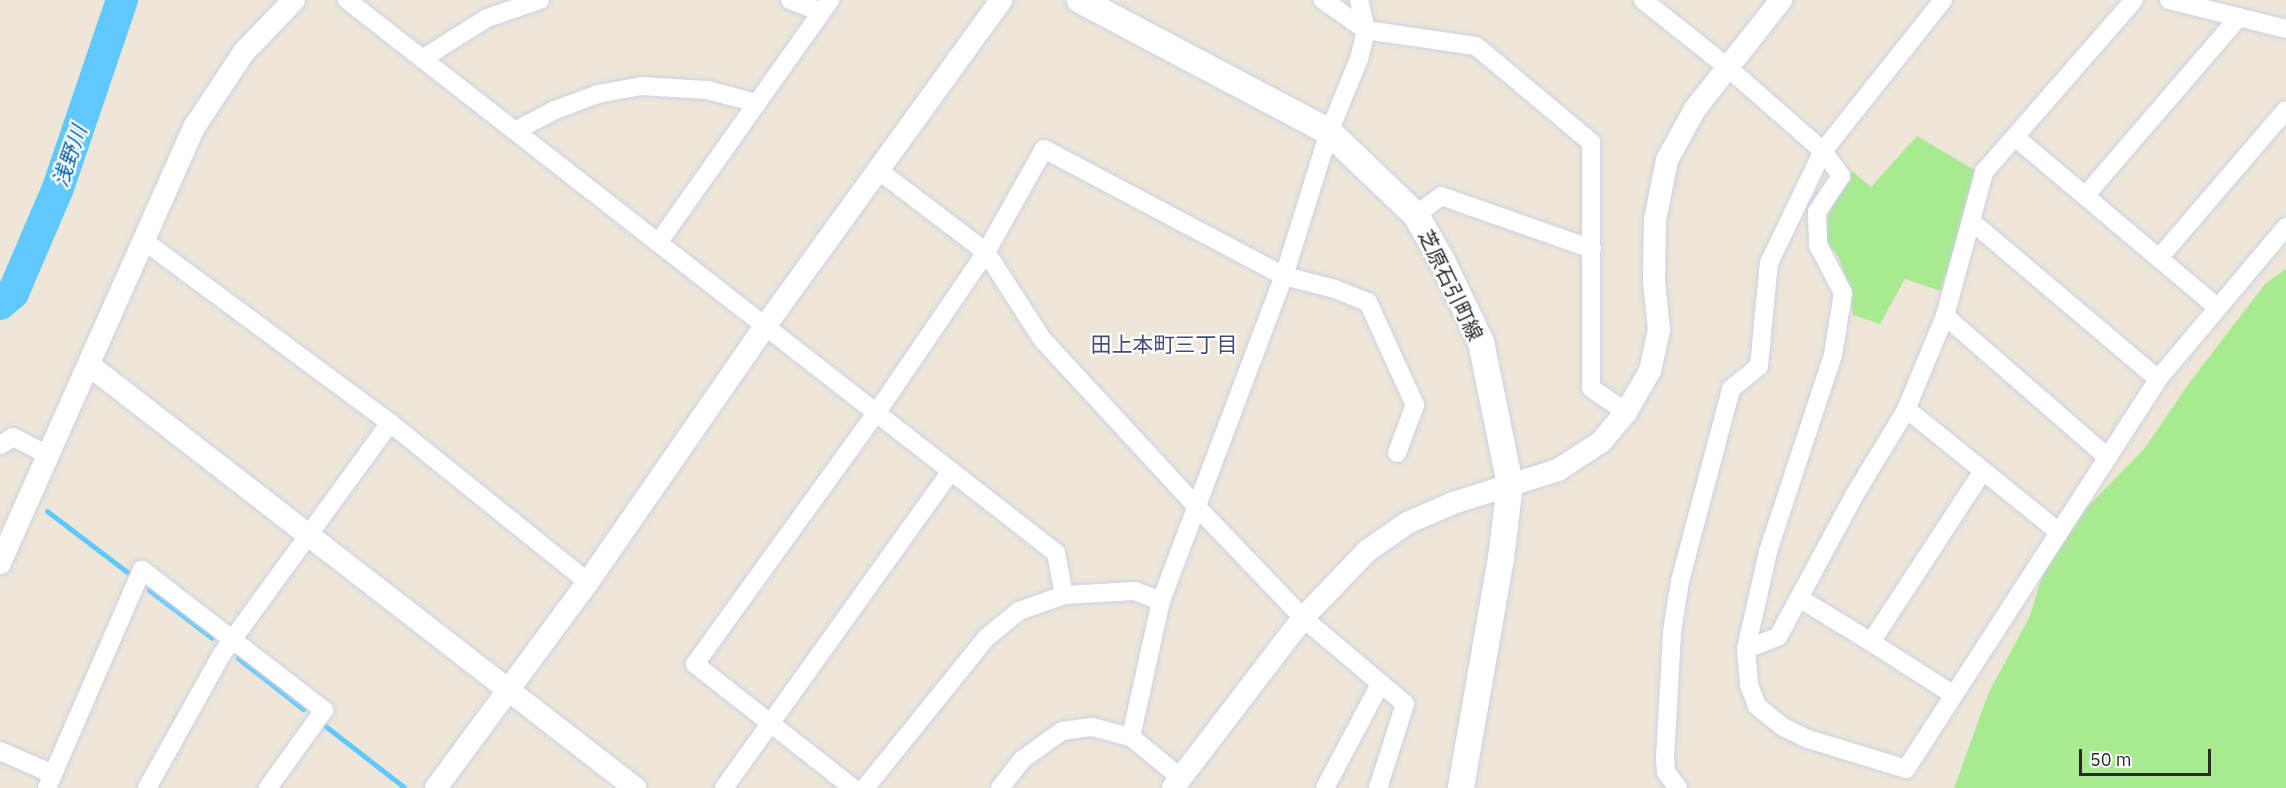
<!DOCTYPE html>
<meta charset="utf-8">
<style>
body{margin:0}
#map{position:relative;width:2286px;height:788px;overflow:hidden;background:#ede6d9;font-family:"IBM Plex Sans","Noto Sans JP",sans-serif}
div>[style]{position:absolute}
[style*='--x']{left:calc(var(--x)*1px);top:calc(var(--y)*1px);width:calc(var(--w)*1px);rotate:calc(var(--a)*1deg)}
.green>*{inset:0;background:#a8ea8f}
.stream>*{height:5px;margin:-2.5px;padding:0 2.5px;transform-origin:2.5px;border-radius:2.5px;background:#5fc8fc}
.river>*{height:32px;margin:-16px;padding:0 16px;transform-origin:16px;border-radius:16px;background:#5fc8fc}
.roads{filter:drop-shadow(0 0 2px #ced1e4) drop-shadow(0 0 2px #ced1e4)}
.minor>*{height:18px;margin:-9px;padding:0 9px;transform-origin:9px;border-radius:9px;background:#fff}
.tertiary>*{height:22px;margin:-11px;padding:0 11px;transform-origin:11px;border-radius:11px;background:#fff}
.secondary>*{height:26px;margin:-13px;padding:0 13px;transform-origin:13px;border-radius:13px;background:#fff}
span{translate:-50% -50%;white-space:nowrap;text-align:center;line-height:1.15;-webkit-text-stroke:4.5px #fff;paint-order:stroke}
.street-label{font-size:20px;color:#292929}
.water-label{font-size:21px;color:#0062a6;font-style:italic}
.neighbourhood-label{font-size:21px;color:#454b7e}
.scale{position:absolute;left:2079px;top:749px;width:132px;height:27px;box-sizing:border-box;border:3px solid #292929;border-top:0;padding-left:8px;font-size:18px;line-height:21px;white-space:nowrap;color:#292929;-webkit-text-stroke:4px #fff;paint-order:stroke}
</style>
<div id="map">
<div class="green">
<i style="clip-path:polygon(1917px 136px,1976px 171px,1964px 222px,1940px 291px,1905px 279px,1880px 324px,1853px 315px,1849px 285px,1838px 256px,1827px 243px,1825px 220px,1852px 171px,1871px 187px)"></i>
<i style="clip-path:polygon(2286px 269px,2286px 788px,1954px 788px,1989px 692px,2030px 616px,2052px 543px,2145px 448px,2187px 386px,2265px 284px)"></i>
</div>
<div class="stream">
<i style="--x:47;--y:511;--w:101;--a:37.3"></i>
<i style="--x:149;--y:590;--w:79;--a:37.3"></i>
<i style="--x:238;--y:658;--w:83;--a:38.1"></i>
<i style="--x:324;--y:725;--w:101;--a:37.8"></i>
</div>
<div class="river">
<i style="--x:0;--y:304;--w:17;--a:-40"></i>
<i style="--x:13;--y:293;--w:114;--a:-66.8"></i>
<i style="--x:58;--y:188;--w:199;--a:-71.2"></i>
</div>
<div class="roads">
<div class="minor">
<i style="--x:347;--y:0;--w:899;--a:37.95"></i>
<i style="--x:1056;--y:553;--w:43;--a:79.2"></i>
<i style="--x:790;--y:0;--w:34;--a:21"></i>
<i style="--x:1323;--y:0;--w:52;--a:34.9"></i>
<i style="--x:1366;--y:30;--w:111;--a:8.3"></i>
<i style="--x:1476;--y:46;--w:150;--a:39.9"></i>
<i style="--x:1591;--y:142;--w:246;--a:90"></i>
<i style="--x:1591;--y:388;--w:42;--a:34.4"></i>
<i style="--x:1643;--y:0;--w:106;--a:38.5"></i>
<i style="--x:1726;--y:66;--w:129;--a:41.2"></i>
<i style="--x:1823;--y:151;--w:31;--a:54"></i>
<i style="--x:1841;--y:176;--w:43;--a:123.7"></i>
<i style="--x:1817;--y:212;--w:33;--a:88"></i>
<i style="--x:1818;--y:245;--w:54;--a:62.5"></i>
<i style="--x:1843;--y:293;--w:63;--a:99.2"></i>
<i style="--x:1833;--y:355;--w:207;--a:108.3"></i>
<i style="--x:1768;--y:552;--w:99;--a:102.8"></i>
<i style="--x:1746;--y:649;--w:36;--a:85"></i>
<i style="--x:1749;--y:685;--w:22;--a:69"></i>
<i style="--x:1757;--y:706;--w:33;--a:39"></i>
<i style="--x:1783;--y:727;--w:28;--a:26"></i>
<i style="--x:1808;--y:739;--w:102;--a:17"></i>
<i style="--x:1906;--y:769;--w:464;--a:-57.1"></i>
<i style="--x:2158;--y:379;--w:199;--a:-49.9"></i>
<i style="--x:2169;--y:0;--w:121;--a:13.9"></i>
<i style="--x:422;--y:59;--w:77;--a:-32.2"></i>
<i style="--x:487;--y:18;--w:56;--a:-18.8"></i>
<i style="--x:515;--y:131;--w:45;--a:-27.7"></i>
<i style="--x:555;--y:110;--w:46;--a:-20.4"></i>
<i style="--x:598;--y:94;--w:44;--a:-10.5"></i>
<i style="--x:641;--y:86;--w:66;--a:3.5"></i>
<i style="--x:707;--y:90;--w:52;--a:14.6"></i>
<i style="--x:2015;--y:137;--w:264;--a:40.1"></i>
<i style="--x:878;--y:170;--w:136;--a:37.2"></i>
<i style="--x:986;--y:252;--w:103;--a:57.2"></i>
<i style="--x:1042;--y:339;--w:230;--a:47.3"></i>
<i style="--x:1198;--y:508;--w:152;--a:46.3"></i>
<i style="--x:1303;--y:618;--w:133;--a:40.1"></i>
<i style="--x:1405;--y:704;--w:88;--a:107.8"></i>
<i style="--x:2085;--y:196;--w:236;--a:-49.3"></i>
<i style="--x:1416;--y:215;--w:31;--a:-37"></i>
<i style="--x:1441;--y:196;--w:160;--a:19.3"></i>
<i style="--x:1971;--y:221;--w:245;--a:40.2"></i>
<i style="--x:143;--y:240;--w:307;--a:36.5"></i>
<i style="--x:390;--y:423;--w:254;--a:38.8"></i>
<i style="--x:658;--y:243;--w:298;--a:-54.7"></i>
<i style="--x:2159;--y:258;--w:195;--a:-49.4"></i>
<i style="--x:1945;--y:316;--w:215;--a:41"></i>
<i style="--x:1905;--y:412;--w:9;--a:18"></i>
<i style="--x:1914;--y:415;--w:185;--a:38.9"></i>
<i style="--x:0;--y:445;--w:15;--a:-32"></i>
<i style="--x:13;--y:437;--w:39;--a:27"></i>
<i style="--x:1799;--y:598;--w:84;--a:31.4"></i>
<i style="--x:1871;--y:642;--w:204;--a:-56.8"></i>
<i style="--x:1871;--y:642;--w:98;--a:32.6"></i>
<i style="--x:1746;--y:649;--w:34;--a:-21"></i>
<i style="--x:1778;--y:637;--w:162;--a:-61.7"></i>
<i style="--x:1855;--y:494;--w:96;--a:-58.6"></i>
<i style="--x:1905;--y:412;--w:104;--a:-67.4"></i>
<i style="--x:1945;--y:316;--w:149;--a:-74.8"></i>
<i style="--x:1984;--y:172;--w:228;--a:-48.9"></i>
<i style="--x:1131;--y:737;--w:139;--a:-77.6"></i>
<i style="--x:1161;--y:601;--w:347;--a:-69.3"></i>
<i style="--x:1284;--y:276;--w:151;--a:-72.6"></i>
<i style="--x:1329;--y:132;--w:79;--a:-67.7"></i>
<i style="--x:1359;--y:59;--w:30;--a:-76"></i>
<i style="--x:1366;--y:30;--w:31;--a:-103"></i>
<i style="--x:0;--y:751;--w:58;--a:23.5"></i>
<i style="--x:47;--y:788;--w:238;--a:-66.5"></i>
<i style="--x:142;--y:570;--w:230;--a:37.6"></i>
<i style="--x:324;--y:710;--w:96;--a:125.7"></i>
<i style="--x:147;--y:788;--w:154;--a:-60.8"></i>
<i style="--x:222;--y:654;--w:286;--a:-54"></i>
<i style="--x:724;--y:788;--w:390;--a:-54.4"></i>
<i style="--x:853;--y:788;--w:201;--a:-141.9"></i>
<i style="--x:695;--y:664;--w:311;--a:-54.2"></i>
<i style="--x:877;--y:412;--w:194;--a:-55.7"></i>
<i style="--x:986;--y:252;--w:118;--a:-60.6"></i>
<i style="--x:1044;--y:149;--w:272;--a:27.9"></i>
<i style="--x:1284;--y:276;--w:53;--a:14.3"></i>
<i style="--x:1335;--y:289;--w:35;--a:22"></i>
<i style="--x:1368;--y:302;--w:113;--a:65.5"></i>
<i style="--x:1415;--y:405;--w:51;--a:110.6"></i>
<i style="--x:865;--y:788;--w:193;--a:-51.1"></i>
<i style="--x:986;--y:638;--w:43;--a:-39.3"></i>
<i style="--x:1019;--y:611;--w:48;--a:-19.6"></i>
<i style="--x:1064;--y:595;--w:71;--a:-3.2"></i>
<i style="--x:1135;--y:591;--w:28;--a:21"></i>
<i style="--x:1000;--y:788;--w:37;--a:-52"></i>
<i style="--x:1023;--y:759;--w:48;--a:-35.7"></i>
<i style="--x:1062;--y:731;--w:30;--a:-8"></i>
<i style="--x:1092;--y:727;--w:40;--a:14.4"></i>
<i style="--x:1131;--y:737;--w:65;--a:39.4"></i>
<i style="--x:1325;--y:788;--w:118;--a:-62.1"></i>
<i style="--x:1678;--y:788;--w:20;--a:-127"></i>
<i style="--x:1666;--y:772;--w:13;--a:-94"></i>
<i style="--x:1665;--y:759;--w:127;--a:-86.8"></i>
<i style="--x:1672;--y:632;--w:52;--a:-81.1"></i>
<i style="--x:1680;--y:581;--w:199;--a:-75.1"></i>
<i style="--x:1731;--y:389;--w:36;--a:-39"></i>
<i style="--x:1759;--y:366;--w:103;--a:-84.5"></i>
<i style="--x:1769;--y:263;--w:124;--a:-64.3"></i>
<i style="--x:1823;--y:151;--w:193;--a:-51.5"></i>
</div>
<div class="tertiary">
<i style="--x:89;--y:365;--w:691;--a:37.77"></i>
<i style="--x:0;--y:563;--w:479;--a:-66"></i>
<i style="--x:195;--y:126;--w:89;--a:-56.5"></i>
<i style="--x:244;--y:52;--w:72;--a:-46.1"></i>
<i style="--x:436;--y:788;--w:256;--a:-53.6"></i>
<i style="--x:588;--y:582;--w:313;--a:-55.3"></i>
<i style="--x:766;--y:325;--w:401;--a:-54.1"></i>
<i style="--x:1173;--y:788;--w:214;--a:-52.6"></i>
<i style="--x:1303;--y:618;--w:93;--a:-46.3"></i>
<i style="--x:1367;--y:551;--w:49;--a:-35"></i>
<i style="--x:1407;--y:523;--w:50;--a:-23.5"></i>
<i style="--x:1453;--y:503;--w:110;--a:-17.4"></i>
<i style="--x:1558;--y:470;--w:51;--a:-33.1"></i>
<i style="--x:1601;--y:442;--w:39;--a:-50"></i>
<i style="--x:1626;--y:412;--w:48;--a:-59.7"></i>
<i style="--x:1650;--y:371;--w:42;--a:-77.6"></i>
<i style="--x:1659;--y:330;--w:49;--a:-95.8"></i>
<i style="--x:1654;--y:281;--w:61;--a:-89.1"></i>
<i style="--x:1655;--y:220;--w:61;--a:-78.7"></i>
<i style="--x:1667;--y:160;--w:58;--a:-61.2"></i>
<i style="--x:1695;--y:109;--w:139;--a:-51.7"></i>
</div>
<div class="secondary">
<i style="--x:1080;--y:0;--w:282;--a:27.9"></i>
<i style="--x:1329;--y:132;--w:120;--a:43.7"></i>
<i style="--x:1416;--y:215;--w:55;--a:60.6"></i>
<i style="--x:1443;--y:263;--w:88;--a:64.3"></i>
<i style="--x:1481;--y:342;--w:145;--a:78.5"></i>
<i style="--x:1510;--y:484;--w:75;--a:96.9"></i>
<i style="--x:1501;--y:558;--w:233;--a:99.9"></i>
</div>
</div>
<div class="street-label">
<span style="left:1451px;top:285px;rotate:64deg">芝原石引町線</span>
</div>
<div class="water-label">
<span style="left:69px;top:156px;rotate:-71deg">浅野川</span>
</div>
<div class="neighbourhood-label">
<span style="left:1164px;top:344px">田上本町三丁目</span>
</div>
<div class="scale">50 m</div>
</div>
